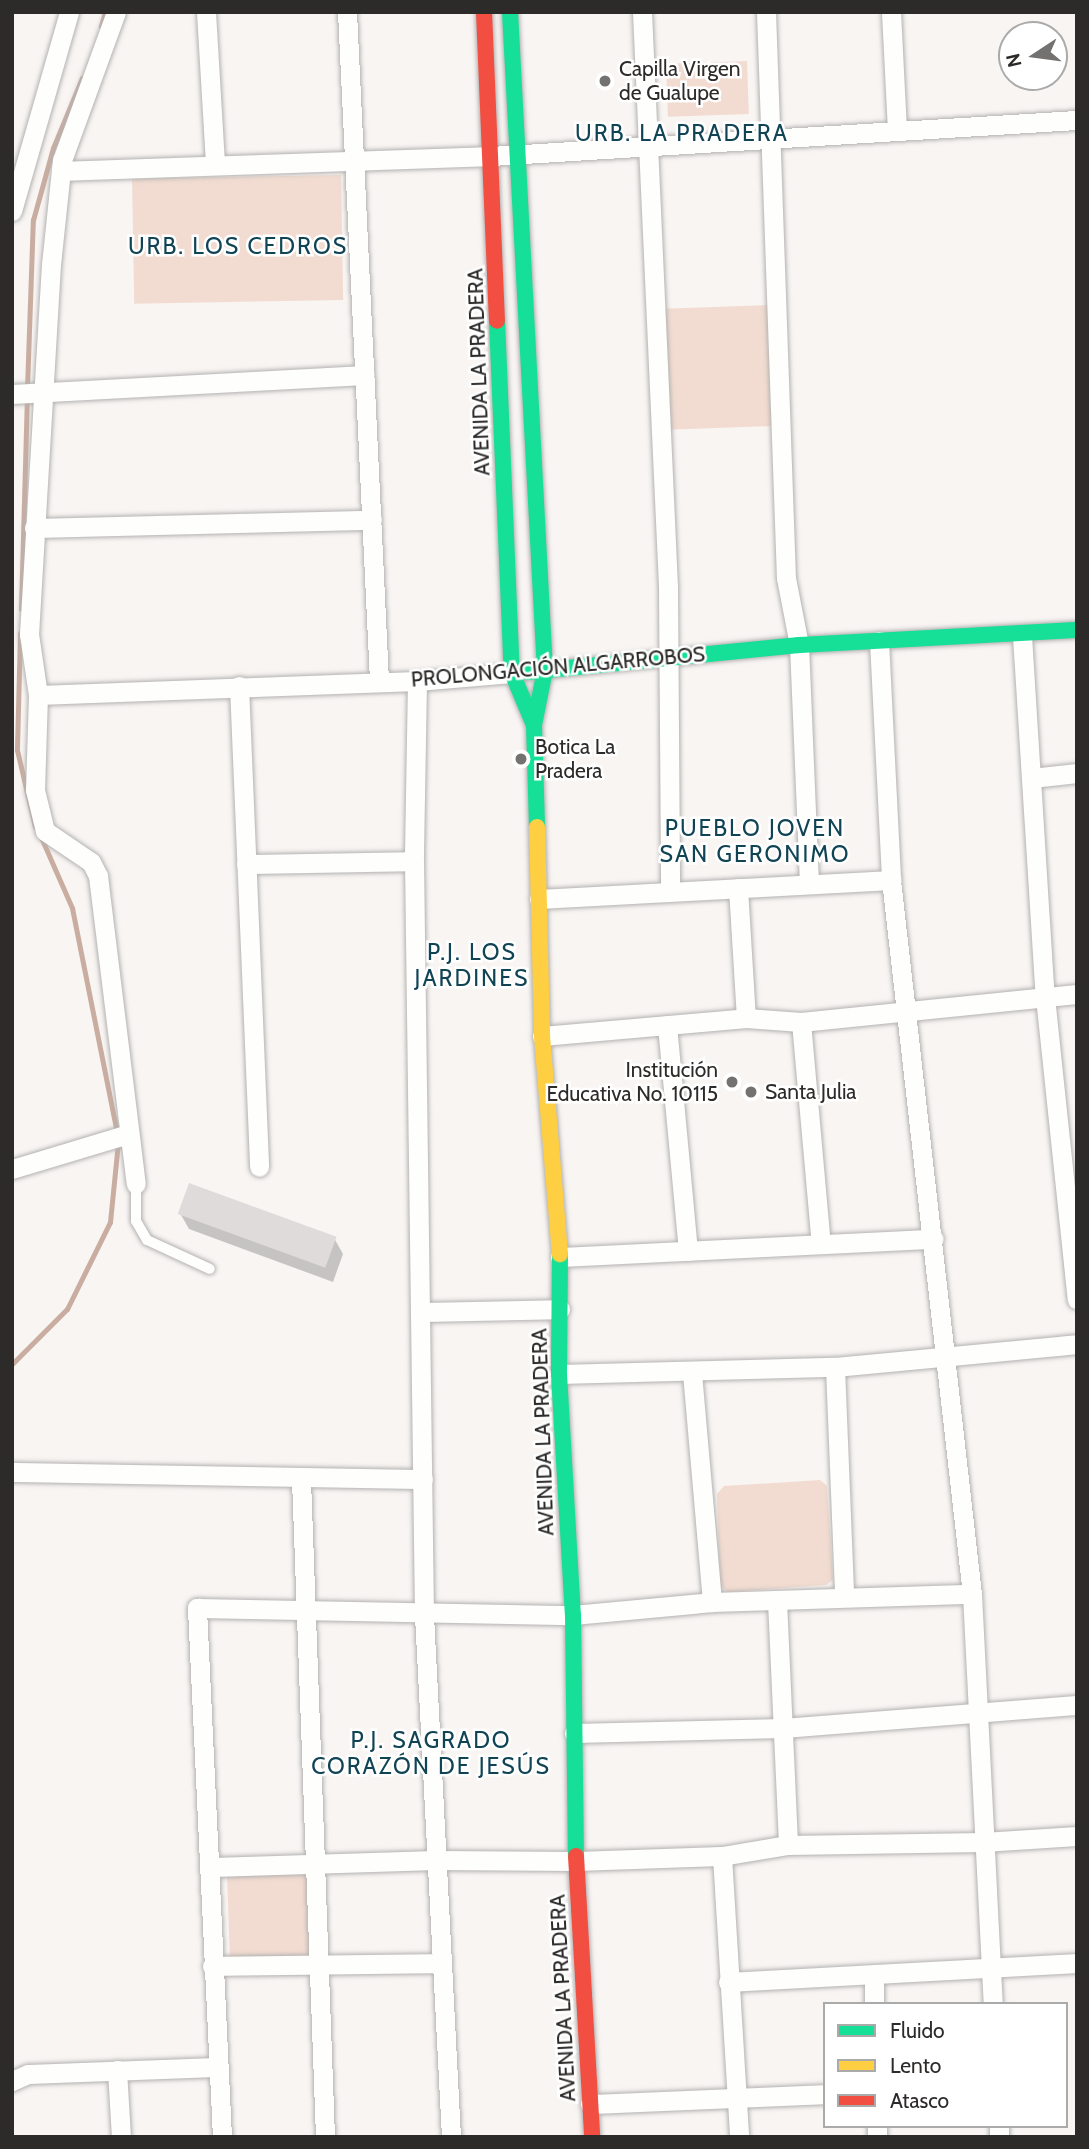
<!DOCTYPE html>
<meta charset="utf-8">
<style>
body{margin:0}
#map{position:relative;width:1089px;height:2149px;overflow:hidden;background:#f8f5f3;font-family:Cabin,sans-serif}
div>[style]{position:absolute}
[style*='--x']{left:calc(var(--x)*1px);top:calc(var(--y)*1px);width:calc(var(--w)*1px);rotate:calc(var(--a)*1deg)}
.green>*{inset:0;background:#f2dcd1;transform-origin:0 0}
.shadow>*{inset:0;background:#0003}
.stream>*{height:5px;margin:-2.5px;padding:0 2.5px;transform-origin:2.5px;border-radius:2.5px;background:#c9ada1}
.building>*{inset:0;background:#dedbda;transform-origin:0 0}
.roads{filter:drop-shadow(0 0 2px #b4b2b1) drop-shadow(0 0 2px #b4b2b1)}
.lane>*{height:10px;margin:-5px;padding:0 5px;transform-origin:5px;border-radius:5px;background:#fefefd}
.street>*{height:19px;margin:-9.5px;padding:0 9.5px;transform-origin:9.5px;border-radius:9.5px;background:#fefefd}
.fast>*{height:16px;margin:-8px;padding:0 8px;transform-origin:8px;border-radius:8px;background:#16e098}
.slow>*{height:16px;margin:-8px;padding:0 8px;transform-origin:8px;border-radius:8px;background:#ffcf43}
.jam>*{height:16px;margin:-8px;padding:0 8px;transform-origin:8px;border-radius:8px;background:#f24e42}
.dots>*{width:19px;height:19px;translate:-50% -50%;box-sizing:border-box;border:4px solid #fff;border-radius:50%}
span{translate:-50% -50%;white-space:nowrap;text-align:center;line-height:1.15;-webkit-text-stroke:5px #fff;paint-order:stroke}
.poi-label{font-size:21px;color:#2d2b2a}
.left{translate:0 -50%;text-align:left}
.right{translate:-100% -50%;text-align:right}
.street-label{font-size:21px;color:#2d2b2a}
.neighbourhood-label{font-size:23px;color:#104455;letter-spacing:2px}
.frame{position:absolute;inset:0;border:14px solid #2d2b2a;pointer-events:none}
.legend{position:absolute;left:823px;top:2002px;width:245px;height:126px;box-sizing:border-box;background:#fff;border:2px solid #abaaaa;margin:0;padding:9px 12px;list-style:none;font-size:21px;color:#2d2b2a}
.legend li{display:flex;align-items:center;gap:14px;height:35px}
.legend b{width:35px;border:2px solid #abaaaa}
.north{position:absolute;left:998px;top:21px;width:70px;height:70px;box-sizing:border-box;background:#fff;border:2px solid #abaaaa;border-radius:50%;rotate:257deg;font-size:19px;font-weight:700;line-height:28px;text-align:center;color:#2d2b2a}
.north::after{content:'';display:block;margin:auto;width:24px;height:32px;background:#747270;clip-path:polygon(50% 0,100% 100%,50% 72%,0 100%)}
</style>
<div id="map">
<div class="green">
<i style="left:747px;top:61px;width:53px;height:81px;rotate:88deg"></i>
<i style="left:341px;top:175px;width:125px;height:209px;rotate:89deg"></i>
<i style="left:771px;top:305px;width:121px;height:108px;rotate:88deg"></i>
<i style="clip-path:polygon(820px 1480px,827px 1486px,833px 1580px,826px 1585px,727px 1592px,720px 1585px,717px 1494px,724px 1486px)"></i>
<i style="left:311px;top:1873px;width:82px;height:84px;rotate:88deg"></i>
</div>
<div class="shadow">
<i style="clip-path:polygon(180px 1213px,334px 1238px,343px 1254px,333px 1282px,189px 1229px)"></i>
</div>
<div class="stream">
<i style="--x:101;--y:26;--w:15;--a:-74"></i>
<i style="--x:27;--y:388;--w:168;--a:-88"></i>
<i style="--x:33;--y:220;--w:75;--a:-74.5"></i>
<i style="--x:53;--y:148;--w:76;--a:-67.5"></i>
<i style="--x:21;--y:609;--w:211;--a:-88.4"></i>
<i style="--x:20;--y:633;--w:117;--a:91.5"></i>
<i style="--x:17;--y:750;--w:79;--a:76.8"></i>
<i style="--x:40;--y:835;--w:80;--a:66.3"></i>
<i style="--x:72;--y:908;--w:229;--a:78.7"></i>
<i style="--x:12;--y:1364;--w:78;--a:-45"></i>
<i style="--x:67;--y:1309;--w:97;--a:-63.7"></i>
<i style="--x:110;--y:1222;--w:80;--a:-84.3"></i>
</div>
<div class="building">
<i style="left:189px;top:1183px;width:157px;height:33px;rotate:20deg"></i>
</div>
<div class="roads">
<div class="lane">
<i style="--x:136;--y:1184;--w:37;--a:90"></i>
<i style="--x:136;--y:1221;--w:22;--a:60"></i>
<i style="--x:147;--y:1240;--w:69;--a:24.7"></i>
</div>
<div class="street">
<i style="--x:116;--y:12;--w:158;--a:110"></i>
<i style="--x:62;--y:160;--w:105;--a:96"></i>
<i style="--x:51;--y:264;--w:371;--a:93.4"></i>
<i style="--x:29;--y:634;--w:62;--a:81.6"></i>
<i style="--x:38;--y:695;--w:95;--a:91.8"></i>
<i style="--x:35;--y:790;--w:42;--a:76.3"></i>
<i style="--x:45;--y:831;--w:55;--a:34"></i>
<i style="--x:91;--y:862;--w:16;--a:63"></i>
<i style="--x:98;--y:876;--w:310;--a:83"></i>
<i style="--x:206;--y:12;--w:152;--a:86.6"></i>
<i style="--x:347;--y:12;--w:669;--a:87.26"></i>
<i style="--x:642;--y:12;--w:576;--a:87.41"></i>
<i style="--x:668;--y:587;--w:305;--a:89.6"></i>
<i style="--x:766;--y:12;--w:566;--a:87.98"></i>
<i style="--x:786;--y:578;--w:68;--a:79"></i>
<i style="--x:799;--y:645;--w:239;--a:87.6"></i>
<i style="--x:891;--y:12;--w:119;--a:87.1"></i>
<i style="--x:61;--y:171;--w:430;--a:-2"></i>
<i style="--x:491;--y:156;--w:587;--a:-3.52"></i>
<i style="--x:12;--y:211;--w:207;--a:-74"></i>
<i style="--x:12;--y:394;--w:353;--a:-3.1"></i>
<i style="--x:34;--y:528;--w:338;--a:-1.4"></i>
<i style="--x:1022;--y:636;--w:362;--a:86.4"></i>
<i style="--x:1045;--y:997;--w:304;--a:84"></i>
<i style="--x:879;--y:641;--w:239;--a:87.1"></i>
<i style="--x:891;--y:880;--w:719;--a:83.53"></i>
<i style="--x:972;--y:1594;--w:411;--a:87.1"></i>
<i style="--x:417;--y:681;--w:180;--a:91"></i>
<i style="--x:414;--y:861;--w:754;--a:89.24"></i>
<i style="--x:424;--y:1615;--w:523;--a:87.04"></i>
<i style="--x:239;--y:686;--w:481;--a:87.6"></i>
<i style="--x:38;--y:695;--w:379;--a:-2.1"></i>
<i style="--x:417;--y:681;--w:95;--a:-4.8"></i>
<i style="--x:1032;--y:778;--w:45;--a:-6.3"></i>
<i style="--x:246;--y:864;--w:168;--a:-1"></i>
<i style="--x:738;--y:888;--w:130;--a:86.5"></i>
<i style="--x:539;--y:899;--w:353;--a:-3.1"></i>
<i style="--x:801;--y:1022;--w:223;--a:84.9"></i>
<i style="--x:667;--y:1025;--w:227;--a:84.7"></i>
<i style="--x:542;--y:1036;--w:205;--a:-5"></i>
<i style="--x:746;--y:1018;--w:55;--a:4.2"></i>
<i style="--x:801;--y:1022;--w:277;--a:-5.8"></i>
<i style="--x:12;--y:1169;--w:121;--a:-16.8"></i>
<i style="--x:560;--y:1257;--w:374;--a:-2.8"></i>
<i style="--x:421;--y:1312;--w:139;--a:-1.2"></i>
<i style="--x:835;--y:1367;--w:229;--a:87.7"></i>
<i style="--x:692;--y:1373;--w:230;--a:85"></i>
<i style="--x:559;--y:1374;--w:276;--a:-1.5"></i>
<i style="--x:835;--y:1367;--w:243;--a:-5.4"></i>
<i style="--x:12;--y:1472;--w:411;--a:1"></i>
<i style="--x:301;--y:1479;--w:658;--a:87.91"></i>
<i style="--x:777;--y:1601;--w:244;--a:87.4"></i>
<i style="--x:574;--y:1733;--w:209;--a:-1.4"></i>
<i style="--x:783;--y:1728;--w:295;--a:-4.5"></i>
<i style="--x:722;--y:1856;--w:282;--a:86.5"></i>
<i style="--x:212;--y:1867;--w:224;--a:-1.8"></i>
<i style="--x:436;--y:1860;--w:140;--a:0.4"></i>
<i style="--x:576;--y:1861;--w:146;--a:-2"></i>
<i style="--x:722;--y:1856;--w:67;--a:-9.5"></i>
<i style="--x:788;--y:1845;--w:195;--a:-0.9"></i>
<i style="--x:983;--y:1842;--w:94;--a:-3.7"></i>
<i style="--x:212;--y:1966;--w:230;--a:-0.7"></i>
<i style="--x:874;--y:1974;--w:30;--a:90"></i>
<i style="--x:728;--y:1982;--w:350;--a:-3.1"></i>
<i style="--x:117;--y:2070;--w:67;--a:86.6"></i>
<i style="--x:12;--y:2081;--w:17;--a:-24"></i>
<i style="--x:28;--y:2074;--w:188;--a:-2.1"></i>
<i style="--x:590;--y:2104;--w:235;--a:-2.4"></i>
<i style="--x:877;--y:2126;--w:11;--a:90"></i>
<i style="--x:999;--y:2126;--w:11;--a:90"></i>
<i style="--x:222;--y:2137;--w:530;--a:-92.71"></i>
<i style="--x:197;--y:1608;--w:376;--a:1.1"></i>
<i style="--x:573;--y:1615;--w:140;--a:-5.3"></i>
<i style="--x:712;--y:1602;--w:260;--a:-1.8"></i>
</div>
<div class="fast">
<i style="--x:510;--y:12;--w:659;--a:86.96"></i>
<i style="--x:545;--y:670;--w:56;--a:101.3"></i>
<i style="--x:534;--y:725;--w:102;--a:88.3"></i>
<i style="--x:497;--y:321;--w:352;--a:87.6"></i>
<i style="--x:512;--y:673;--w:56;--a:67.1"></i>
<i style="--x:528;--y:672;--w:272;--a:-5.7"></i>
<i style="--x:799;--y:645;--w:278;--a:-3.1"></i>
<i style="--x:560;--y:1254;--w:120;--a:90.5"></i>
<i style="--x:559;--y:1374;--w:241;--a:86.7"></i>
<i style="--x:573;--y:1615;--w:241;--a:89.3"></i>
</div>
<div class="slow">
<i style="--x:537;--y:827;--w:209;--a:88.6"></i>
<i style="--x:542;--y:1036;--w:219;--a:85.3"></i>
</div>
<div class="jam">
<i style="--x:484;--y:12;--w:309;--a:87.6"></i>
<i style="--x:576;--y:1856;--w:281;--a:86.7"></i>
</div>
</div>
<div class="dots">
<i style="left:605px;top:81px;background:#747270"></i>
<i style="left:521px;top:759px;background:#747270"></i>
<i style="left:732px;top:1082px;background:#747270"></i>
<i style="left:751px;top:1092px;background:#747270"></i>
</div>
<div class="poi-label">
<span class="left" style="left:619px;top:81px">Capilla Virgen<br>de Gualupe</span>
<span class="left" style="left:535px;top:759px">Botica La<br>Pradera</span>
<span class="right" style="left:718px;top:1082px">Institución<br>Educativa No. 10115</span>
<span class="left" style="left:765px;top:1092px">Santa Julia</span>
</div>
<div class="street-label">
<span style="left:479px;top:372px;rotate:-92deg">AVENIDA LA PRADERA</span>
<span style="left:558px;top:667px;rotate:-5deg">PROLONGACIÓN ALGARROBOS</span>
<span style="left:543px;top:1432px;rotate:-92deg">AVENIDA LA PRADERA</span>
<span style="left:563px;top:1998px;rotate:-93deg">AVENIDA LA PRADERA</span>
</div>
<div class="neighbourhood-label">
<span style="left:682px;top:133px">URB. LA PRADERA</span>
<span style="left:238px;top:246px">URB. LOS CEDROS</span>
<span style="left:755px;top:841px">PUEBLO JOVEN<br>SAN GERONIMO</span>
<span style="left:472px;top:965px">P.J. LOS<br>JARDINES</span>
<span style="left:431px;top:1753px">P.J. SAGRADO<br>CORAZÓN DE JESÚS</span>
</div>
<div class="frame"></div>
<ul class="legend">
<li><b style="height:9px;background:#16e098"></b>Fluido</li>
<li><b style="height:9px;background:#ffcf43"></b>Lento</li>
<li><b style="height:9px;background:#f24e42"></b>Atasco</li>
</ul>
<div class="north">N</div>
</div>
